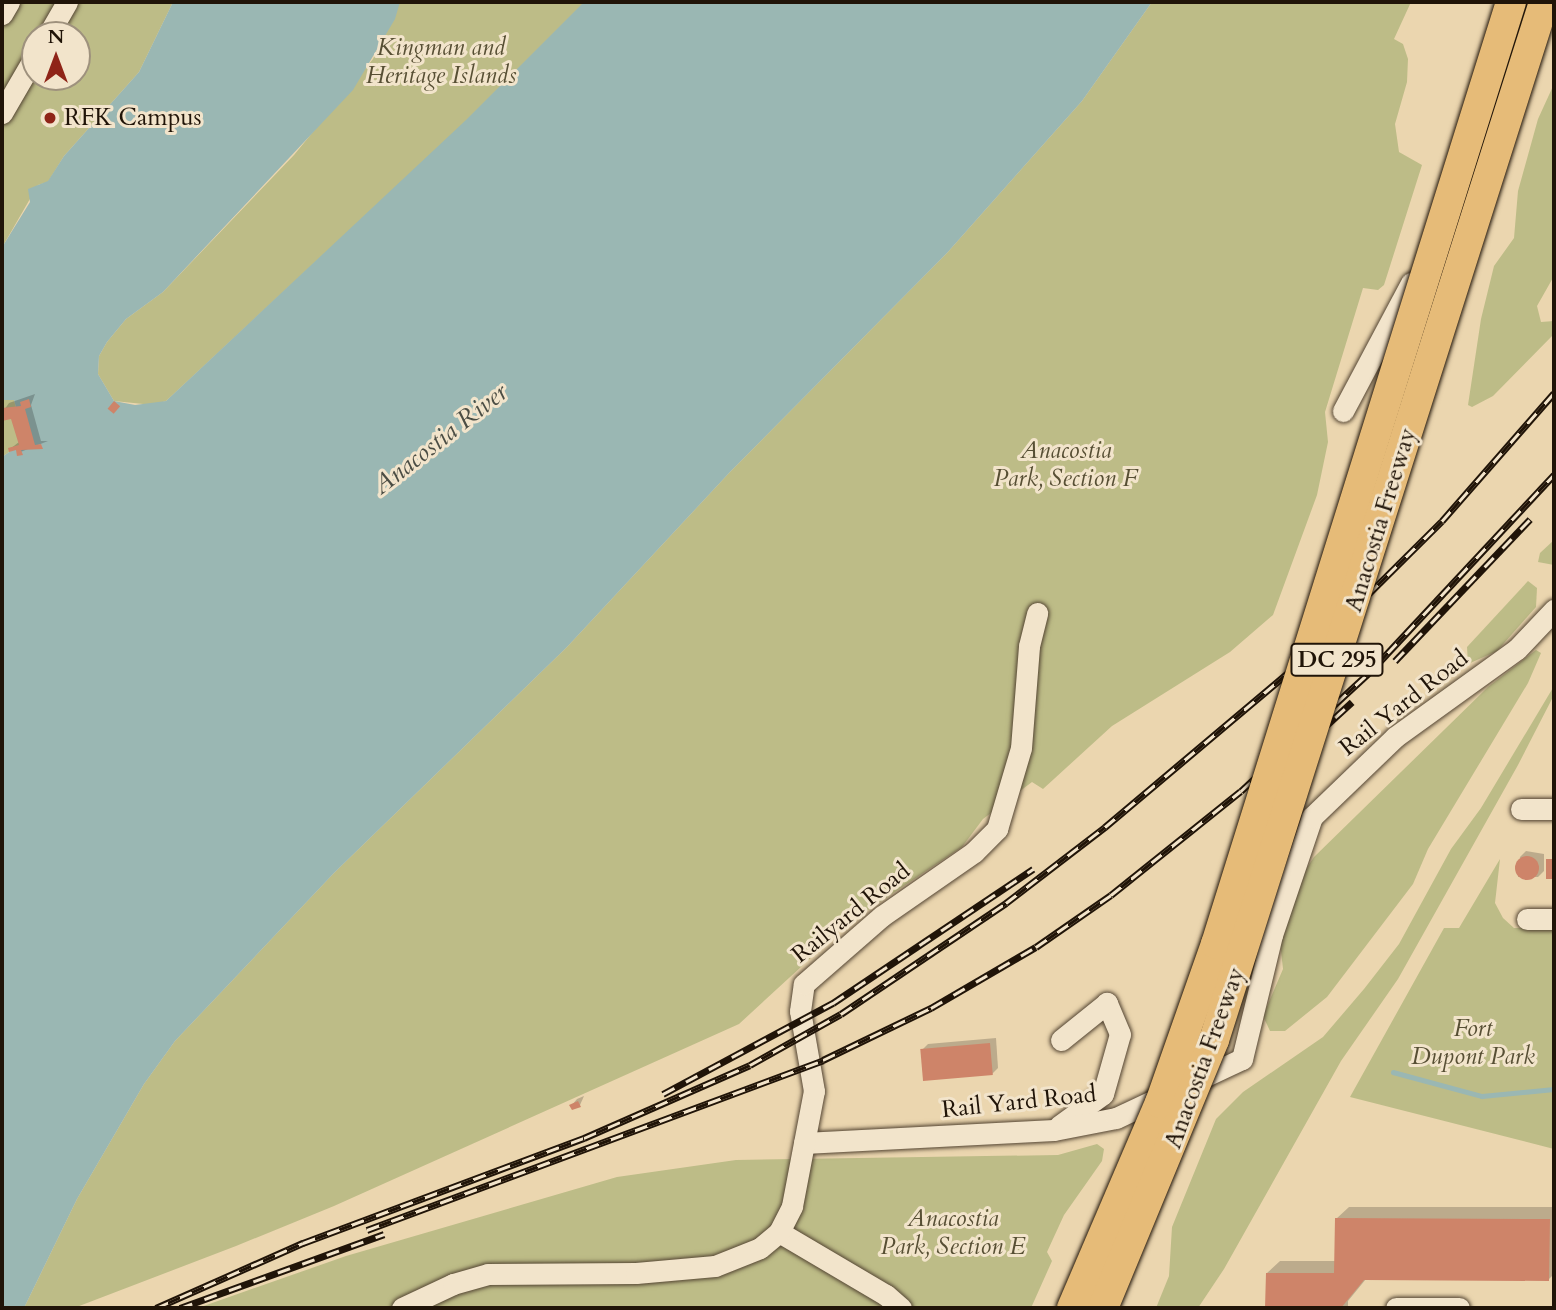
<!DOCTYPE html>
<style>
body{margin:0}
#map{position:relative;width:1556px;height:1310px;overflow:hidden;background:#ebd6af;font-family:Cardo,serif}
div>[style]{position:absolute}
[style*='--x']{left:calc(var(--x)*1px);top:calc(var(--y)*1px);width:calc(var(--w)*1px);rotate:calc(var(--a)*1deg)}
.green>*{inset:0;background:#bdbc87}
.water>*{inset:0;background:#9ab7b3}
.shadow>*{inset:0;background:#0003}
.stream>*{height:4.5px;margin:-2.25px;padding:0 2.25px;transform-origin:2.25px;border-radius:2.25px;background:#9ab7b3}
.building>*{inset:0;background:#ce8469;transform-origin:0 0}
.round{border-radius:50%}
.roads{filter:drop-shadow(0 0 2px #534432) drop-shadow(0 0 2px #534432)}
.minor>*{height:21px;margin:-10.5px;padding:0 10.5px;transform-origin:10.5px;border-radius:10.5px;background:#f2e4cb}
.rail>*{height:7px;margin-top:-3.5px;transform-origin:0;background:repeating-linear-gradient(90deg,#f2e4cb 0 13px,#201408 0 26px);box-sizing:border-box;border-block:2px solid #201408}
.bridges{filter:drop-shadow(0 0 2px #201408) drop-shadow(0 0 2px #201408)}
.highway-bridge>*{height:30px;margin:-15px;padding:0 15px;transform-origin:15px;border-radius:15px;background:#e6bb78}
.dots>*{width:19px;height:19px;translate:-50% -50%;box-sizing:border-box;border:4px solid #f2e4cb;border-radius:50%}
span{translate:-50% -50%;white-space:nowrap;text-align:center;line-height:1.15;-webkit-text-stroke:6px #f2e4cb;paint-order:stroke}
.shield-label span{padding:2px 5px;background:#f2e4cb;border:2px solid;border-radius:5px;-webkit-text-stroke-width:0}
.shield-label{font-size:23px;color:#201408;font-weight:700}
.park-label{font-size:24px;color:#574f34;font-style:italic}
.poi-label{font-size:24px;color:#201408}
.left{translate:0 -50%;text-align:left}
.street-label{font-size:24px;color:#201408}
.water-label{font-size:26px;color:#4b4d44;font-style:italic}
.frame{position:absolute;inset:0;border:4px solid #201408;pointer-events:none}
.north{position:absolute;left:21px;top:21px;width:70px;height:70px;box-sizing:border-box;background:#f2e4cb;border:2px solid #9e917d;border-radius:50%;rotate:0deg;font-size:19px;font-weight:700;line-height:28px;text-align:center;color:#201408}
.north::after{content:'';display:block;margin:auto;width:24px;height:32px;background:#8f2418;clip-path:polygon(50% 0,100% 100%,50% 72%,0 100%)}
</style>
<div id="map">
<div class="green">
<i style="clip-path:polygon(evenodd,2px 2px,173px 2px,139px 72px,64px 156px,48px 182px,38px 185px,4px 244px,2px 263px,2px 2px,35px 35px,77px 35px,77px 77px,35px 77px,35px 35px)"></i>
<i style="clip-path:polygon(400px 2px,771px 2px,326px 252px,166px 401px,153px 405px,114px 401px,98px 374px,99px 356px,107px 342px,126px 319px,163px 292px,294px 155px,373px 59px)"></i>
<i style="clip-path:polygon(1152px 2px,1411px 2px,1394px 39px,1403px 44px,1408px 59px,1407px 82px,1395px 124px,1399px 152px,1422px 165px,1384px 285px,1378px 290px,1363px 288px,1325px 412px,1328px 442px,1317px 495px,1273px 615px,1230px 652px,1112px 726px,1043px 789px,1032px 782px,983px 819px,962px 847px,850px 922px,739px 1024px,334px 1206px,236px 1246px,74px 1308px,24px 1308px,77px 1199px,144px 1084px,175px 1041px,334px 873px,567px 647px,730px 472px,947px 253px,1082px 101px)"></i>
<i style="clip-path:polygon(1554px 84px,1554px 276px,1537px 306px,1541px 322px,1554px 321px,1554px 334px,1493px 396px,1472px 407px,1468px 405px,1481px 319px,1494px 266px,1514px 238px,1518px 191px,1538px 119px)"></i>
<i style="clip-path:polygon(2px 400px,14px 400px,25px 441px,2px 457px)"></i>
<i style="clip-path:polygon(1554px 540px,1554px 565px,1538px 562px,1540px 553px)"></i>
<i style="clip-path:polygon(1528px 581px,1537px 588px,1536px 607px,1497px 651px,1468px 664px,1467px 647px)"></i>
<i style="clip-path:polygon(1536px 650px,1541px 653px,1528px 683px,1428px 849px,1413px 884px,1327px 997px,1285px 1031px,1270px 1031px,1263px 1016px,1283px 969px,1280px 942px,1295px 886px,1314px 857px,1488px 687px)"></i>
<i style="clip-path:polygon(1554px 686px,1554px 695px,1518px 765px,1398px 979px,1341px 1061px,1224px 1269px,1198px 1308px,1156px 1308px,1169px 1276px,1172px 1227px,1216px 1119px,1243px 1092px,1323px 1037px,1364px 989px,1399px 944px,1451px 849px,1481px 808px)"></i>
<i style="clip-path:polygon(1500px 859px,1495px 903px,1503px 918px,1514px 928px,1554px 928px,1554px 1149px,1350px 1097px,1444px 928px,1459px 928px)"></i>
<i style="clip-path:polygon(1097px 1144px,1104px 1149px,1102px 1161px,1064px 1215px,1047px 1252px,1052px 1261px,1031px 1308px,198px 1308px,346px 1256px,617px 1177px,736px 1160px,1058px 1155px)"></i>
</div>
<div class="water">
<i style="clip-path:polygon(173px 2px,400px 2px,395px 19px,353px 90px,163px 292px,126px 319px,107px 342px,99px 356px,98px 374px,114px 401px,135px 405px,166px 401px,466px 120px,584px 2px,1152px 2px,1082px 101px,947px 253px,730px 472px,567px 647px,334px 873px,175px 1041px,144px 1084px,77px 1199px,24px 1308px,2px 1308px,2px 457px,25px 441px,14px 400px,2px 400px,4px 244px,30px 202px,28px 189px,48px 181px,64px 156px,139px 72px)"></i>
</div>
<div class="shadow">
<i style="clip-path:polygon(35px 394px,31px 405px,41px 441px,48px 441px,18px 453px,17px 448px,10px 449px,19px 442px,12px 417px,2px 420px,2px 413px,9px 403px)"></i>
<i style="clip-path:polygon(1526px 851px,1544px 854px,1544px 871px,1538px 877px,1518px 877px,1520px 857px)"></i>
<i style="clip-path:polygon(996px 1038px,998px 1068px,992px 1074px,922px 1050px,928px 1044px)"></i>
<i style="clip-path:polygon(584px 1096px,580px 1105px,572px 1105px,577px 1099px)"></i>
<i style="clip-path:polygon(1349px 1207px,1554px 1207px,1554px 1274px,1549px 1279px,1366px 1279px,1348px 1301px,1348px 1308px,1267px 1308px,1267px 1273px,1280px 1261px,1336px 1261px,1336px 1219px)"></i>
</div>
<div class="stream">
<i style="--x:1393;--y:1072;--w:92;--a:15.1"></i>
<i style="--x:1482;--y:1096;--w:72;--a:-5.6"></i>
</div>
<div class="building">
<i style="clip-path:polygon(29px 399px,31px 407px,25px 409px,35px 445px,41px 444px,43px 449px,21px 450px,23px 455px,17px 456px,16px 450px,9px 452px,8px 448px,19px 445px,11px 419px,2px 421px,2px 408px,21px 406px,20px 402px)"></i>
<i style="left:114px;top:401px;width:8px;height:10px;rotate:40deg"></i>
<i class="round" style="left:1515px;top:856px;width:24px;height:24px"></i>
<i style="left:1546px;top:859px;width:8px;height:20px"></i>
<i style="left:990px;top:1043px;width:32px;height:70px;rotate:85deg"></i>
<i style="clip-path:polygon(578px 1101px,581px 1107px,572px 1110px,569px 1105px)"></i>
<i style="clip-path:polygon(1335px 1218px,1550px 1219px,1549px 1281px,1364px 1280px,1341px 1308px,1265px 1308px,1266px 1273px,1334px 1273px)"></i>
</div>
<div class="roads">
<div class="minor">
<i style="--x:2;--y:14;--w:14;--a:-60"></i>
<i style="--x:48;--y:35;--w:38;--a:-60"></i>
<i style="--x:2;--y:113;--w:66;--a:-59.9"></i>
<i style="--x:1343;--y:411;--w:145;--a:-62"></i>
<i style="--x:1521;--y:809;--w:33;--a:0"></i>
<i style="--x:1527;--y:919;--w:27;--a:0"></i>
<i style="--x:1059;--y:1126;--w:54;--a:-36"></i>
<i style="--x:1103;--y:1094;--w:62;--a:-74.2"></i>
<i style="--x:1120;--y:1034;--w:34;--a:-113"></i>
<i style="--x:1107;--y:1003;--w:59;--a:141.2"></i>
<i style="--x:804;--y:1143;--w:250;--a:-3"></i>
<i style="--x:1054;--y:1130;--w:63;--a:-11"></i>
<i style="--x:1116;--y:1118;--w:139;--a:-25.1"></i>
<i style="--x:1242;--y:1059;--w:128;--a:-76.4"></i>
<i style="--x:1272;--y:935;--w:125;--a:-71.3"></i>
<i style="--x:1312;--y:817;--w:115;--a:-43.9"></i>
<i style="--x:1395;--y:737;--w:150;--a:-35.8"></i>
<i style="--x:1517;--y:649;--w:54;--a:-46.5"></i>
<i style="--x:779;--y:1232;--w:124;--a:30.5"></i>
<i style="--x:886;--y:1295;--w:20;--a:41"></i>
<i style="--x:402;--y:1308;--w:56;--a:-25.2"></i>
<i style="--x:453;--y:1284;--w:36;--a:-16"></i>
<i style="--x:488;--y:1274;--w:148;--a:-0.4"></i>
<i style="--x:636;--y:1273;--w:79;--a:-5.1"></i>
<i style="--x:715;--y:1266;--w:48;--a:-21.8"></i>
<i style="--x:760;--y:1248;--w:25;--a:-40"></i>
<i style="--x:779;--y:1232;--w:29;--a:-63"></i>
<i style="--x:792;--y:1206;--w:117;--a:-79.2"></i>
<i style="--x:814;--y:1091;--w:81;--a:-99.9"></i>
<i style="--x:800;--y:1011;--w:27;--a:-82"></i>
<i style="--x:804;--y:984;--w:103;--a:-41.1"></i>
<i style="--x:882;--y:916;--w:112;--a:-34.8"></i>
<i style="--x:974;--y:852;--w:33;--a:-45"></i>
<i style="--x:997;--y:829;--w:84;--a:-73.5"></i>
<i style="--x:1021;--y:748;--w:102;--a:-85.5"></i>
<i style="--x:1029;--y:646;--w:34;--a:-76"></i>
<i style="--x:1396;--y:1308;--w:63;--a:0"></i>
</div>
</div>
<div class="rail">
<i style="--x:1395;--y:661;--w:196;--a:-46.4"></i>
<i style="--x:1316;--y:735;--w:49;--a:-42.5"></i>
<i style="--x:663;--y:1094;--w:193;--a:-28.2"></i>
<i style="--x:833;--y:1003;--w:241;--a:-33.8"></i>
<i style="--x:367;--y:1230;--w:487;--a:-20.4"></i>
<i style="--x:823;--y:1060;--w:120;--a:-25.7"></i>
<i style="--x:931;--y:1008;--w:121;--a:-30.2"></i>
<i style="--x:1036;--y:947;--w:91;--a:-34.7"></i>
<i style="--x:1111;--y:895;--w:166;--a:-38.7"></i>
<i style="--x:1241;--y:791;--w:176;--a:-42.7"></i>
<i style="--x:1370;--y:672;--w:270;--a:-47"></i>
<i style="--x:156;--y:1308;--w:161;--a:-23.9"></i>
<i style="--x:303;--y:1243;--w:300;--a:-20.5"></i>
<i style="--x:584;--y:1138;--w:181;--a:-23.7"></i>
<i style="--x:750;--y:1065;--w:104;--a:-29.3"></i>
<i style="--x:841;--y:1014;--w:199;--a:-33.9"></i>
<i style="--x:1006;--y:903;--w:125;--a:-37.5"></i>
<i style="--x:1105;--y:827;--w:248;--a:-40.1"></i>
<i style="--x:1295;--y:667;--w:207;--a:-44.8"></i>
<i style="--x:1442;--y:521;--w:170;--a:-48.8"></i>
<i style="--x:180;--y:1308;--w:217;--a:-19.9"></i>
</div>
<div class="bridges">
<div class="highway-bridge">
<i style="--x:1072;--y:1308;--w:223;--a:-66.8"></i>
<i style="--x:1160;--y:1103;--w:169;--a:-70.6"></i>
<i style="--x:1216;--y:944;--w:987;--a:-72.61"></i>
<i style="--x:1103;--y:1308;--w:290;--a:-67.5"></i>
<i style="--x:1214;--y:1040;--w:1089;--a:-72.36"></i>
</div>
</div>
<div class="dots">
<i style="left:50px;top:118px;background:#8f2418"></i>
</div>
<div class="shield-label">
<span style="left:1337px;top:660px">DC 295</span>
</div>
<div class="park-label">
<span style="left:441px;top:62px">Kingman and<br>Heritage Islands</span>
<span style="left:1066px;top:465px">Anacostia<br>Park, Section F</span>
<span style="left:1473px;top:1043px">Fort<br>Dupont Park</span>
<span style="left:953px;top:1233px">Anacostia<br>Park, Section E</span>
</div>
<div class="poi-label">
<span class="left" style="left:64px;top:118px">RFK Campus</span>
</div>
<div class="street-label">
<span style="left:1381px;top:520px;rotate:-73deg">Anacostia Freeway</span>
<span style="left:1404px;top:703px;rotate:-38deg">Rail Yard Road</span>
<span style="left:851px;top:913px;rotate:-39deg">Railyard Road</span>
<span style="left:1205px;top:1058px;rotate:-70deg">Anacostia Freeway</span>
<span style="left:1019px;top:1102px;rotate:-6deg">Rail Yard Road</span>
</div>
<div class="water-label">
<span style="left:440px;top:439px;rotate:-38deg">Anacostia River</span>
</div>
<div class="frame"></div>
<div class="north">N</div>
</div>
